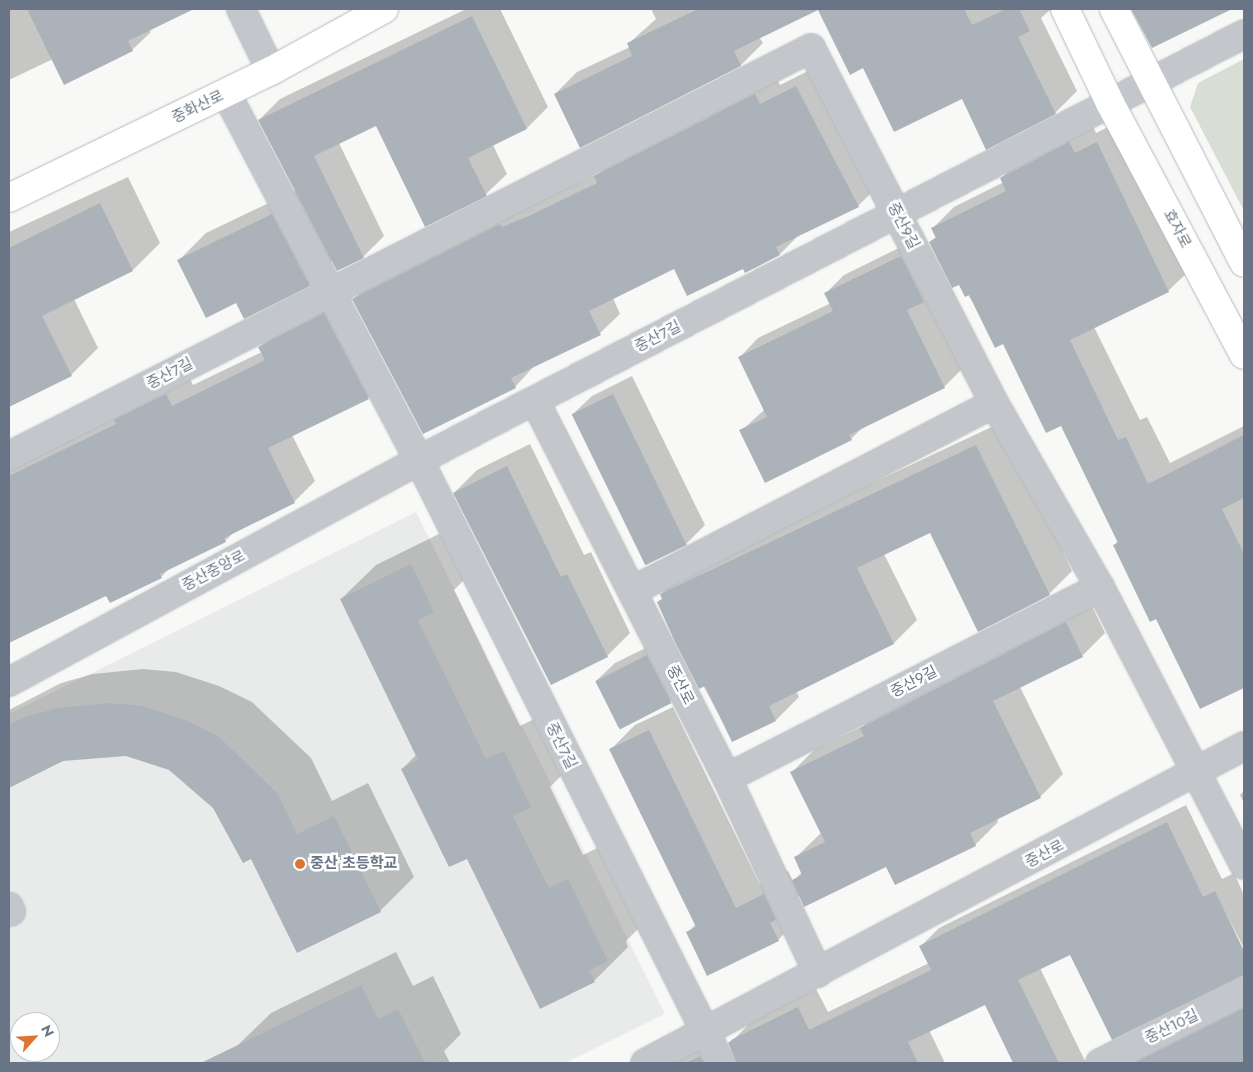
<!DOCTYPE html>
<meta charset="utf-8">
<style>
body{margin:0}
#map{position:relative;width:1253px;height:1072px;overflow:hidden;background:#f8f9f7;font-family:Jost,"Noto Sans KR",sans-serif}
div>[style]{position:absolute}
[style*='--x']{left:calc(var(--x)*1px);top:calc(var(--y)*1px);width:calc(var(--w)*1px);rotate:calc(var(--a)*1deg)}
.built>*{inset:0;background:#e9eaea}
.green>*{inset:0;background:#d8ded6}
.shadow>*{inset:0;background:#0003}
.building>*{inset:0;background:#abb2b9;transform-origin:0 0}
.roads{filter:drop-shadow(0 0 1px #b5b9bf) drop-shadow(0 0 1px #b5b9bf)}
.street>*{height:28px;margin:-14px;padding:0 14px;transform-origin:14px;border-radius:14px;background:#c3c6ca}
.secondary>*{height:28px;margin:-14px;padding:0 14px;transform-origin:14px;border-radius:14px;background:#fff}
.dots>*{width:14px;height:14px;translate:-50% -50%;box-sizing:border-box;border:2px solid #fff;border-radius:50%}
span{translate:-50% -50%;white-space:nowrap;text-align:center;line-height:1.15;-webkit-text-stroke:5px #fff;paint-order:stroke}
.street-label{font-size:15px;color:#697586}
.poi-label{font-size:15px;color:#697586;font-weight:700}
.left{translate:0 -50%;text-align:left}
.frame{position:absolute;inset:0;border:10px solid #697586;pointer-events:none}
.north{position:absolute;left:10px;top:1012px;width:50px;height:50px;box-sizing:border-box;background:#fff;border:1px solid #c3c8cf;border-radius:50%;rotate:64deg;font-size:14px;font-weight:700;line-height:20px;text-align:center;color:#697586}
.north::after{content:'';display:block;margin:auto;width:18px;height:22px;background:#dc7533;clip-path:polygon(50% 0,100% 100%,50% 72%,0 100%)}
</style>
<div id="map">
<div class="built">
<i style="clip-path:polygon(evenodd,416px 512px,665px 1014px,565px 1063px,9px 1063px,9px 714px,416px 512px,20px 1022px,50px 1022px,50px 1052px,20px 1052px,20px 1022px)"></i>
</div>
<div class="green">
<i style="clip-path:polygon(1244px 59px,1244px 211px,1190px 107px,1198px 83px)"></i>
</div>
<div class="shadow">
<i style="clip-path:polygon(9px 9px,191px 9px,149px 29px,151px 32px,132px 50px,53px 59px,9px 80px)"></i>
<i style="clip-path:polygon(466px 9px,500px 9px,548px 107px,527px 128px,493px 145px,507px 174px,486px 194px,377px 124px,339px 143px,384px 236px,363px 257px,333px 260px,309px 285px,237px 301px,179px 260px,206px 233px,296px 190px,259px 120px,280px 99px)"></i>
<i style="clip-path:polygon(651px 9px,817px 9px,759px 37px,763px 43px,741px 65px,581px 146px,555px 94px,577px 72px,630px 47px,628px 44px,656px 19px)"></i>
<i style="clip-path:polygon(819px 9px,1051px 9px,1041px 18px,1077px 91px,1055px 113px,962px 97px,864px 67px,850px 73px)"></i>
<i style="clip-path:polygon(1133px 9px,1229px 9px,1152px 46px)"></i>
<i style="clip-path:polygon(816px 67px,878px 186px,858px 206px,800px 234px,780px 254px,745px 271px,743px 267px,675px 267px,613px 298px,620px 314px,600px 333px,535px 365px,515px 387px,354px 299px,374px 279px,599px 173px,616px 156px,775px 75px,780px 85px)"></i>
<i style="clip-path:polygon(1091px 122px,1096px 133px,1118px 122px,1190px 270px,1168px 291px,1094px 327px,1140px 420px,1147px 417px,1170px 463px,1244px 426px,1243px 687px,1157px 617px,1114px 545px,1118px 541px,1061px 424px,930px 242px,937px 236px,933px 228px,954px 207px,1004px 182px,1001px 178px,1023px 157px)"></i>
<i style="clip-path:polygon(128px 177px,160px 243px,133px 270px,74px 299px,98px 348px,71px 375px,21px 399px,9px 374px,9px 232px)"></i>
<i style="clip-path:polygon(919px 238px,962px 369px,944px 387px,864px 426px,851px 439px,765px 481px,741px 431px,765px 409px,740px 357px,758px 338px,831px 303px,826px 293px,844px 275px)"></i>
<i style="clip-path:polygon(346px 293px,390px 376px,368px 398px,292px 435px,315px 481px,294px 502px,236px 530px,225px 541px,170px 568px,161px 577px,107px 594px,9px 642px,9px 468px,187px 373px,193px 385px,262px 352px,260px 347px,281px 326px)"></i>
<i style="clip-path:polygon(632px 376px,705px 525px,686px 544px,573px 414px,592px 396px)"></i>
<i style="clip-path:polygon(1000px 423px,1072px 571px,1049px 594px,931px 531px,884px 554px,917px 620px,894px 643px,796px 691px,799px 697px,776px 720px,733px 741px,658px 602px,663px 598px,661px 594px,685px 571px)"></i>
<i style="clip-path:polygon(530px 444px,584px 555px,591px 552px,630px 633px,607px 656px,454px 493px,477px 470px)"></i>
<i style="clip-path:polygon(445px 531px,467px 577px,454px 590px,520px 726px,538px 717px,565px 772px,550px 787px,583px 855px,603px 845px,642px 925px,626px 941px,628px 947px,594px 981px,467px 857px,402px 769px,417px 754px,341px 599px,376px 565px)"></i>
<i style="clip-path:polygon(1089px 600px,1105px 633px,1082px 656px,1020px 687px,1063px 774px,1040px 797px,997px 818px,998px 822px,975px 845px,886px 865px,800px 895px,795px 900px,802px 916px,778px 940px,687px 933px,696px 924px,611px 749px,635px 725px,673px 707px,760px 885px,788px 871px,793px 881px,802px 872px,795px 858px,821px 833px,792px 772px,815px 749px,863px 726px,884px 705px)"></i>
<i style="clip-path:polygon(666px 638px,689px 683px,670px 702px,618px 727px,596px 681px,615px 663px)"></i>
<i style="clip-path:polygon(143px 669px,176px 672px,219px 686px,252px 702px,311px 758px,332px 801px,368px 783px,414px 877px,380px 911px,251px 858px,214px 807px,169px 769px,126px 755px,63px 760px,9px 787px,9px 710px,61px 683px,93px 674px)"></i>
<i style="clip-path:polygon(1244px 791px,1244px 803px,1240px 795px)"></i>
<i style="clip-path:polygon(1186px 805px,1222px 879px,1234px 873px,1244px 895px,1244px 948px,1211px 886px,1244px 954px,1244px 974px,1071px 953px,1040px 968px,1086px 1063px,1014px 1063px,985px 1003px,929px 1030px,945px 1063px,668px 1063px,719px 1039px,731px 1058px,735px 1058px,730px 1043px,753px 1020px,816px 989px,828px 1012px,929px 963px,921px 946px,939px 928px)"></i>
<i style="clip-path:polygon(396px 952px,413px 986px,433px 976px,461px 1034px,444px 1051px,450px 1063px,244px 1063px,236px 1047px,271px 1013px)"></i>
<i style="clip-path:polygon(1244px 1000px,1244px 1063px,1128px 1063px)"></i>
</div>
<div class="building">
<i style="clip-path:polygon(27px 9px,194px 9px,128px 41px,133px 51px,64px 85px)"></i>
<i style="clip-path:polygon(698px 9px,964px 9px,972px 25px,1006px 9px,1019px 9px,1030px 31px,1018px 37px,1056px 114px,986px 150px,962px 99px,894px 132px,863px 68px,850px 75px,818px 10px,734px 51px,741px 66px,580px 148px,554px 94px,632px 56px,627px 43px)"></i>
<i style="clip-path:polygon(1131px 9px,1232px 9px,1152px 48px)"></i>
<i style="clip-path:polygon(472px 16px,527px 129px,468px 158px,487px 196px,425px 227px,376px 126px,314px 156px,364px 258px,337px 271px,258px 120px)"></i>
<i style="clip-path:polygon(796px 86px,859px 207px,776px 247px,780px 255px,745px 273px,743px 269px,687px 296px,674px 269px,589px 311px,601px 335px,511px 378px,516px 388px,423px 434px,352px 299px,500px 224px,502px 227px,531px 215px,597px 183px,594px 176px,755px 94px,760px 104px)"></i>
<i style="clip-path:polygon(1069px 142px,1075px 153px,1097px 142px,1169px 292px,1070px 340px,1118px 440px,1126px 437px,1148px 484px,1244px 435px,1244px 498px,1222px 509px,1244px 554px,1244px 688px,1200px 709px,1156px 619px,1150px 622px,1113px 545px,1118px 543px,1061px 426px,1046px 433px,1003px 344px,995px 348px,969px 295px,965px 297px,959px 285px,952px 288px,929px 242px,936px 238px,931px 228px,1006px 191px,1000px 178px)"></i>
<i style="clip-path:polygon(100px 203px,133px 271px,42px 316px,72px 376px,9px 407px,9px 248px)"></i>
<i style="clip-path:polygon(272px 214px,310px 286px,244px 319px,236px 303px,206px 318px,177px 260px)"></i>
<i style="clip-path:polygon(901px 256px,924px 302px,907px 310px,945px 388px,849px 435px,852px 440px,765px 483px,739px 430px,767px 417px,738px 357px,833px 311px,824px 293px)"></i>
<i style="clip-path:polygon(324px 313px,369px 399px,268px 448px,295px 503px,224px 538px,226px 542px,160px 574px,162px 578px,110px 603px,106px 596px,9px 643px,9px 476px,116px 424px,114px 420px,166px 394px,172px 406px,265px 360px,258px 347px)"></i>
<i style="left:613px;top:394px;width:168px;height:46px;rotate:64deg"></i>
<i style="clip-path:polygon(976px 445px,1050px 595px,978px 632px,930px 533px,857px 568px,894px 644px,769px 706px,776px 721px,732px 742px,705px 686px,699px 689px,675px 642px,657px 602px,662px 599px,660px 594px)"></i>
<i style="clip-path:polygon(507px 466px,561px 577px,567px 574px,608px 657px,551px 685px,453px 493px)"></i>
<i style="clip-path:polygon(411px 564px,434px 612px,418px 620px,486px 759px,504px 751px,531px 807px,513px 816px,549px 888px,568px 879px,608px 961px,589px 970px,595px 982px,540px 1009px,467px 859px,449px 867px,401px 769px,418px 760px,340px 599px)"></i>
<i style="clip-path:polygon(1066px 622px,1083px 657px,993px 701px,1041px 798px,970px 833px,976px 846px,895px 885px,886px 867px,804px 907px,792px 880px,802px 875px,794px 857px,825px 842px,790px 772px,864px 736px,860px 728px)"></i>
<i style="left:647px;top:655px;width:54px;height:58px;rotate:63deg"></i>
<i style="clip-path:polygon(108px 703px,142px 706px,185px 720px,218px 736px,277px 793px,297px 834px,334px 816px,381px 912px,297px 953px,251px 859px,243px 863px,213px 808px,169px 770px,126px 756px,63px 761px,9px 788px,9px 725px,25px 717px,58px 708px)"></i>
<i style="clip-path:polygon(649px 730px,736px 908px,764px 894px,776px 920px,770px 923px,779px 941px,707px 976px,686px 932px,696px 927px,609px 749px)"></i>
<i style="clip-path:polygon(1167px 822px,1203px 897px,1215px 891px,1244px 951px,1244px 975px,1112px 1040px,1070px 955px,1018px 980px,1059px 1063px,1013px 1063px,985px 1005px,908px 1042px,918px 1063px,737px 1063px,728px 1043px,733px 1039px,798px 1007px,809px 1030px,931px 970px,919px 946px)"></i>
<i style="clip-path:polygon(361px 985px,378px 1019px,398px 1009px,425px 1063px,201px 1063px)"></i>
<i style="clip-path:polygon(1244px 1008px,1244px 1063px,1134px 1063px)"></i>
<i style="clip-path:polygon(700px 1056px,704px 1063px,686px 1063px)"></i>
</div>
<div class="roads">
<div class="street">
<i style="--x:241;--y:9;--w:69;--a:64.2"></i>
<i style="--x:226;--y:93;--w:415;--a:62.3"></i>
<i style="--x:419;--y:460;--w:674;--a:63.4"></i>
<i style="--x:535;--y:401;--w:423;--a:63"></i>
<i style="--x:727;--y:778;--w:215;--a:65"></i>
<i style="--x:9;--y:456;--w:900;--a:-26.96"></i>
<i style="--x:811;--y:48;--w:399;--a:62.7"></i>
<i style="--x:994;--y:403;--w:212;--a:60.1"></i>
<i style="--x:1100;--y:587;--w:313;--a:62.6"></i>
<i style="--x:632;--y:591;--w:408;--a:-27.4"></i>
<i style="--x:9;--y:682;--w:466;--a:-28.4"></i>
<i style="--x:419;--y:460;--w:928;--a:-27.31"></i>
<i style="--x:727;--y:778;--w:419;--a:-27.1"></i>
<i style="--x:9;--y:907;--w:5;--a:68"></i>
<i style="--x:645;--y:1063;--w:678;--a:-27.89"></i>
<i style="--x:1100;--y:1063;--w:161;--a:-26.6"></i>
</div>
<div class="secondary">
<i style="--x:1065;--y:9;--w:104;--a:64.4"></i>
<i style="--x:1110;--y:103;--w:285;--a:62"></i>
<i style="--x:1114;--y:9;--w:285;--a:62.9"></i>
<i style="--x:9;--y:198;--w:291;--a:-25.9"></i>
<i style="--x:271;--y:71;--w:129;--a:-28.8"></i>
</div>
</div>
<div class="dots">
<i style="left:300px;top:864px;background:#dc7533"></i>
</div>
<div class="street-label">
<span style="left:198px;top:107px;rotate:-26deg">중화산로</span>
<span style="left:903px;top:226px;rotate:63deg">중산9길</span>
<span style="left:1177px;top:229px;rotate:62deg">효자로</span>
<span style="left:658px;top:337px;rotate:-27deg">중산7길</span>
<span style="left:170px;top:374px;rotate:-27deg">중산7길</span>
<span style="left:214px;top:571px;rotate:-28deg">중산중앙로</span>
<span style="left:914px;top:682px;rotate:-27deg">중산9길</span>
<span style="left:680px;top:685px;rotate:63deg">중산로</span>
<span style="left:561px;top:746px;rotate:64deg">중산7길</span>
<span style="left:1045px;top:854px;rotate:-28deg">중산로</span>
<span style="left:1172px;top:1027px;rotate:-26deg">중산10길</span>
</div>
<div class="poi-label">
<span class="left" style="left:310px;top:864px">중산 초등학교</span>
</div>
<div class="frame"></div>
<div class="north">N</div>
</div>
